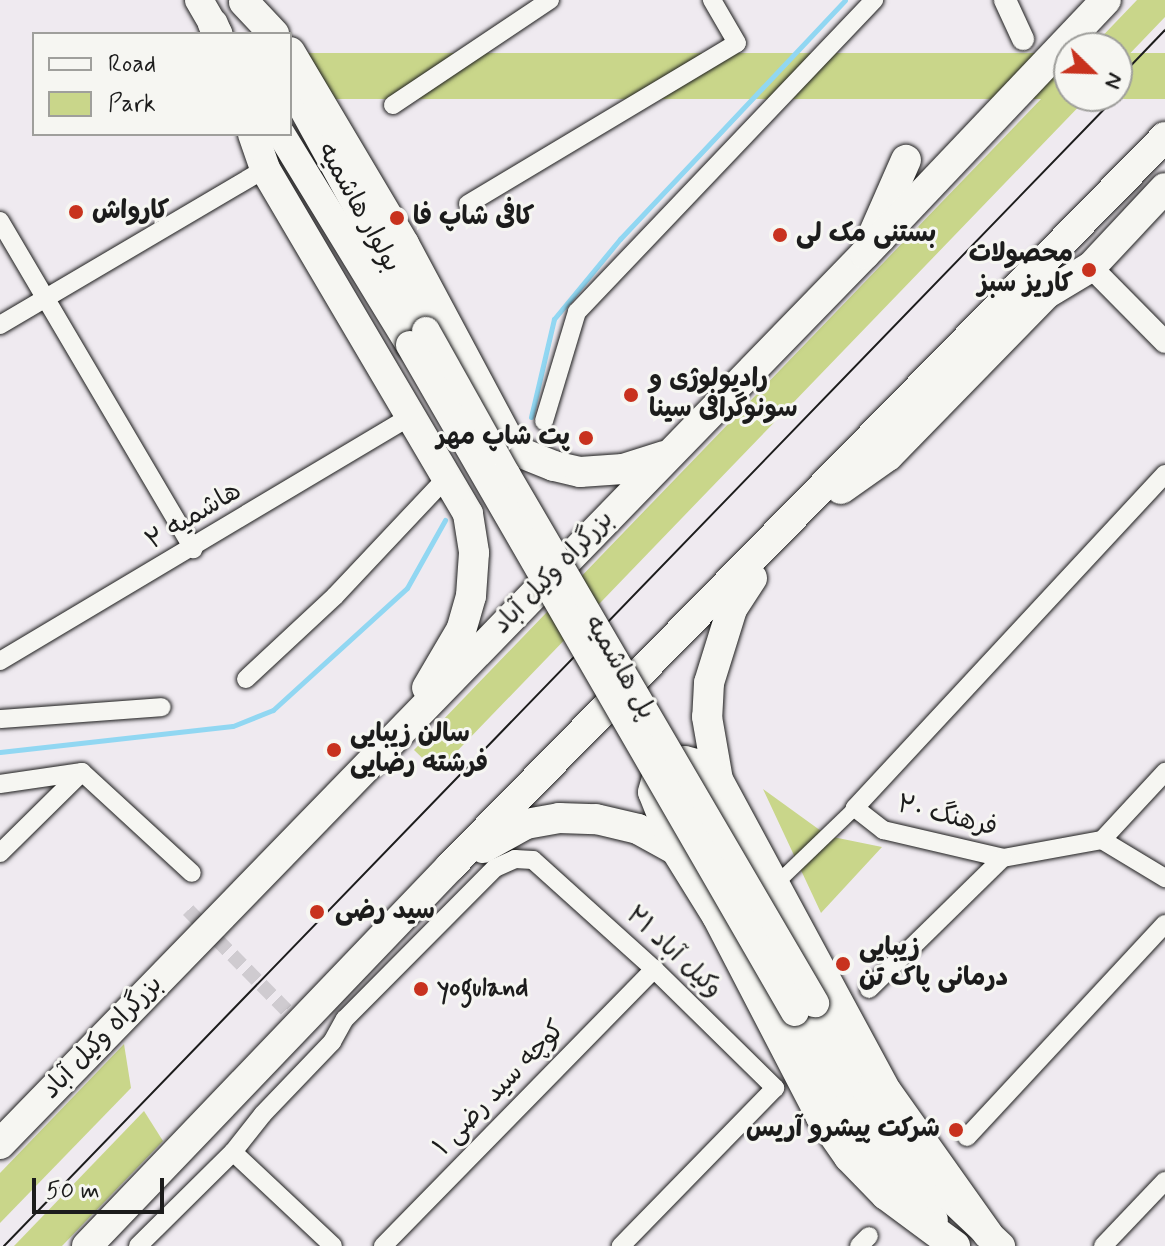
<!DOCTYPE html>
<meta charset="utf-8">
<style>
body{margin:0}
#map{position:relative;width:1165px;height:1246px;overflow:hidden;background:#efeaf0;font-family:Mynerve,"Playpen Sans Arabic",sans-serif}
div>[style]{position:absolute}
[style*='--x']{left:calc(var(--x)*1px);top:calc(var(--y)*1px);width:calc(var(--w)*1px);rotate:calc(var(--a)*1deg)}
.green>*{inset:0;background:#c9d68a;transform-origin:0 0}
.stream>*{height:5px;margin:-2.5px;padding:0 2.5px;transform-origin:2.5px;border-radius:2.5px;background:#91d7f2}
.pedestrian-tunnel>*{height:14px;margin-top:-7px;transform-origin:0;background:repeating-linear-gradient(90deg,#cfcbd0 0 14px,transparent 0 21px)}
.roads{filter:drop-shadow(0 0 2px #1c1c1c) drop-shadow(0 0 2px #1c1c1c)}
.pedestrian>*{height:14px;margin:-7px;padding:0 7px;transform-origin:7px;border-radius:7px;background:#f6f6f2}
.minor>*{height:18px;margin:-9px;padding:0 9px;transform-origin:9px;border-radius:9px;background:#f6f6f2}
.tertiary>*{height:22px;margin:-11px;padding:0 11px;transform-origin:11px;border-radius:11px;background:#f6f6f2}
.primary>*{height:28px;margin:-14px;padding:0 14px;transform-origin:14px;border-radius:14px;background:#f6f6f2}
.trunk>*{height:30px;margin:-15px;padding:0 15px;transform-origin:15px;border-radius:15px;background:#f6f6f2}
.tram>*{height:2px;margin:-1px;padding:0 1px;transform-origin:1px;border-radius:1px;background:#1c1c1c}
.bridges{filter:drop-shadow(0 0 2px #1c1c1c) drop-shadow(0 0 2px #1c1c1c)}
.primary-bridge>*{height:28px;margin:-14px;padding:0 14px;transform-origin:14px;border-radius:14px;background:#f6f6f2}
.dots>*{width:22px;height:22px;translate:-50% -50%;box-sizing:border-box;border:4px solid #f6f6f2;border-radius:50%}
span{translate:-50% -50%;white-space:nowrap;text-align:center;line-height:1.15;-webkit-text-stroke:6px #f6f6f2;paint-order:stroke}
.street-label{font-size:26px;color:#1c1c1c}
.poi-label{font-size:26px;color:#1c1c1c;font-weight:700}
.left{translate:0 -50%;text-align:left}
.right{translate:-100% -50%;text-align:right}
.legend{position:absolute;left:32px;top:32px;width:260px;height:104px;box-sizing:border-box;background:#f6f6f2;border:2px solid #9f9f9c;margin:0;padding:10px 14px;list-style:none;font-size:24px;color:#1c1c1c}
.legend li{display:flex;align-items:center;gap:16px;height:40px}
.legend b{width:40px;border:2px solid #9f9f9c}
.north{position:absolute;left:1053px;top:32px;width:80px;height:80px;box-sizing:border-box;background:#f6f6f2;border:2px solid #9f9f9c;border-radius:50%;rotate:113deg;font-size:22px;font-weight:700;line-height:32px;text-align:center;color:#1c1c1c}
.north::after{content:'';display:block;margin:auto;width:28px;height:36px;background:#c8321e;clip-path:polygon(50% 0,100% 100%,50% 72%,0 100%)}
.scale{position:absolute;left:32px;top:1178px;width:132px;height:36px;box-sizing:border-box;border:4px solid #1c1c1c;border-top:0;padding-left:10px;font-size:24px;line-height:28px;white-space:nowrap;color:#1c1c1c;-webkit-text-stroke:6px #f6f6f2;paint-order:stroke}
</style>
<div id="map">
<div class="green">
<i style="clip-path:polygon(1137px 0,1165px 0,1165px 17px,1117px 67px,1117px 48px,1091px 48px)"></i>
<i style="left:1165px;top:53px;width:46px;height:1033px;rotate:90deg"></i>
<i style="clip-path:polygon(1069px 70px,1069px 96px,1089px 96px,437px 772px,414px 750px)"></i>
<i style="clip-path:polygon(763px 789px,828px 836px,882px 847px,821px 913px)"></i>
<i style="clip-path:polygon(124px 1044px,131px 1088px,0 1223px,0 1173px)"></i>
<i style="clip-path:polygon(144px 1111px,163px 1141px,62px 1246px,14px 1246px)"></i>
</div>
<div class="stream">
<i style="--x:531;--y:417;--w:101;--a:-76.8"></i>
<i style="--x:554;--y:319;--w:104;--a:-50.5"></i>
<i style="--x:620;--y:239;--w:328;--a:-46.7"></i>
<i style="--x:0;--y:752;--w:234;--a:-6.4"></i>
<i style="--x:233;--y:726;--w:43;--a:-21.8"></i>
<i style="--x:273;--y:710;--w:181;--a:-42.3"></i>
<i style="--x:407;--y:588;--w:78;--a:-60.8"></i>
</div>
<div class="pedestrian-tunnel">
<i style="--x:188;--y:910;--w:163;--a:45.5"></i>
</div>
<div class="roads">
<div class="pedestrian">
<i style="--x:776;--y:884;--w:110;--a:-43.9"></i>
</div>
<div class="minor">
<i style="--x:393;--y:105;--w:189;--a:-33.8"></i>
<i style="--x:468;--y:204;--w:313;--a:-30.9"></i>
<i style="--x:737;--y:43;--w:50;--a:-120.2"></i>
<i style="--x:0;--y:221;--w:381;--a:59.5"></i>
<i style="--x:0;--y:325;--w:308;--a:-30.5"></i>
<i style="--x:544;--y:421;--w:114;--a:-73.2"></i>
<i style="--x:577;--y:312;--w:431;--a:-46.4"></i>
<i style="--x:1165;--y:474;--w:456;--a:132.9"></i>
<i style="--x:855;--y:808;--w:36;--a:38"></i>
<i style="--x:883;--y:830;--w:123;--a:13.1"></i>
<i style="--x:1003;--y:858;--w:101;--a:-10.3"></i>
<i style="--x:1102;--y:840;--w:74;--a:31.1"></i>
<i style="--x:0;--y:661;--w:481;--a:-30.8"></i>
<i style="--x:246;--y:679;--w:122;--a:-43"></i>
<i style="--x:335;--y:596;--w:165;--a:-46.7"></i>
<i style="--x:0;--y:719;--w:162;--a:-4.2"></i>
<i style="--x:82;--y:772;--w:149;--a:42.6"></i>
<i style="--x:0;--y:784;--w:83;--a:-8.3"></i>
<i style="--x:1102;--y:840;--w:93;--a:-47.2"></i>
<i style="--x:0;--y:853;--w:115;--a:-44.6"></i>
<i style="--x:869;--y:989;--w:187;--a:-44.4"></i>
<i style="--x:967;--y:1137;--w:291;--a:-47.1"></i>
<i style="--x:233;--y:1152;--w:137;--a:43.2"></i>
<i style="--x:138;--y:1246;--w:134;--a:-44.7"></i>
<i style="--x:233;--y:1152;--w:48;--a:-51.7"></i>
<i style="--x:263;--y:1114;--w:100;--a:-46.2"></i>
<i style="--x:332;--y:1042;--w:26;--a:-61"></i>
<i style="--x:345;--y:1019;--w:213;--a:-45.2"></i>
<i style="--x:495;--y:868;--w:22;--a:-24"></i>
<i style="--x:515;--y:859;--w:18;--a:3"></i>
<i style="--x:533;--y:860;--w:163;--a:42"></i>
<i style="--x:654;--y:969;--w:170;--a:44.5"></i>
<i style="--x:775;--y:1088;--w:221;--a:134.3"></i>
<i style="--x:383;--y:1246;--w:388;--a:-45.6"></i>
<i style="--x:859;--y:1246;--w:14;--a:-45"></i>
<i style="--x:1103;--y:1246;--w:90;--a:-46.4"></i>
</div>
<div class="tertiary">
<i style="--x:1005;--y:0;--w:43;--a:65.2"></i>
<i style="--x:1091;--y:267;--w:105;--a:45.4"></i>
</div>
<div class="primary">
<i style="--x:199;--y:0;--w:39;--a:60"></i>
<i style="--x:290;--y:85;--w:281;--a:61.1"></i>
<i style="--x:281;--y:134;--w:247;--a:58.6"></i>
<i style="--x:815;--y:1003;--w:105;--a:62.7"></i>
<i style="--x:863;--y:1096;--w:88;--a:52.9"></i>
<i style="--x:916;--y:1166;--w:117;--a:43.3"></i>
<i style="--x:795;--y:1012;--w:108;--a:62.5"></i>
<i style="--x:845;--y:1108;--w:88;--a:54.7"></i>
<i style="--x:896;--y:1180;--w:55;--a:46.5"></i>
</div>
<div class="trunk">
<i style="--x:244;--y:2;--w:44;--a:46.8"></i>
<i style="--x:213;--y:24;--w:11;--a:68"></i>
<i style="--x:290;--y:52;--w:223;--a:59.3"></i>
<i style="--x:404;--y:244;--w:234;--a:61.9"></i>
<i style="--x:514;--y:450;--w:43;--a:21.8"></i>
<i style="--x:554;--y:466;--w:27;--a:13"></i>
<i style="--x:580;--y:472;--w:43;--a:-4"></i>
<i style="--x:623;--y:469;--w:43;--a:-17.6"></i>
<i style="--x:253;--y:134;--w:37;--a:71"></i>
<i style="--x:265;--y:169;--w:400;--a:59.5"></i>
<i style="--x:468;--y:514;--w:39;--a:81"></i>
<i style="--x:474;--y:553;--w:43;--a:94"></i>
<i style="--x:471;--y:596;--w:35;--a:106"></i>
<i style="--x:461;--y:630;--w:67;--a:120.4"></i>
<i style="--x:873;--y:235;--w:82;--a:-66.3"></i>
<i style="--x:841;--y:489;--w:57;--a:-35.1"></i>
<i style="--x:888;--y:456;--w:226;--a:-45.7"></i>
<i style="--x:1046;--y:294;--w:52;--a:-31"></i>
<i style="--x:1091;--y:267;--w:108;--a:-46.9"></i>
<i style="--x:752;--y:578;--w:37;--a:123"></i>
<i style="--x:732;--y:609;--w:77;--a:107.3"></i>
<i style="--x:709;--y:683;--w:34;--a:93"></i>
<i style="--x:707;--y:717;--w:64;--a:80.1"></i>
<i style="--x:718;--y:780;--w:355;--a:61.6"></i>
<i style="--x:887;--y:1092;--w:174;--a:54.6"></i>
<i style="--x:483;--y:848;--w:49;--a:-29.2"></i>
<i style="--x:526;--y:824;--w:34;--a:-10"></i>
<i style="--x:559;--y:818;--w:37;--a:2"></i>
<i style="--x:596;--y:819;--w:43;--a:13.4"></i>
<i style="--x:638;--y:829;--w:43;--a:28.9"></i>
<i style="--x:676;--y:850;--w:78;--a:58.2"></i>
<i style="--x:717;--y:916;--w:226;--a:62.6"></i>
<i style="--x:821;--y:1117;--w:49;--a:55"></i>
<i style="--x:849;--y:1157;--w:53;--a:45.8"></i>
<i style="--x:886;--y:1195;--w:86;--a:36.5"></i>
<i style="--x:676;--y:850;--w:62;--a:-111.6"></i>
<i style="--x:653;--y:792;--w:19;--a:-74"></i>
<i style="--x:658;--y:774;--w:13;--a:-42"></i>
<i style="--x:668;--y:765;--w:17;--a:-13"></i>
<i style="--x:685;--y:761;--w:16;--a:15"></i>
<i style="--x:700;--y:765;--w:23;--a:40"></i>
<i style="--x:0;--y:1144;--w:1241;--a:-45.82"></i>
<i style="--x:865;--y:254;--w:350;--a:-46.5"></i>
<i style="--x:87;--y:1246;--w:525;--a:-46.24"></i>
<i style="--x:450;--y:867;--w:1022;--a:-45.59"></i>
</div>
</div>
<div class="tram">
<i style="--x:1117;--y:80;--w:69;--a:-46.2"></i>
<i style="--x:4;--y:1246;--w:1600;--a:-45.94"></i>
</div>
<div class="bridges">
<div class="primary-bridge">
<i style="--x:426;--y:331;--w:164;--a:60.8"></i>
<i style="--x:506;--y:474;--w:613;--a:59.71"></i>
<i style="--x:410;--y:345;--w:770;--a:60.01"></i>
</div>
</div>
<div class="dots">
<i style="left:76px;top:212px;background:#c8321e"></i>
<i style="left:397px;top:218px;background:#c8321e"></i>
<i style="left:780px;top:235px;background:#c8321e"></i>
<i style="left:1089px;top:270px;background:#c8321e"></i>
<i style="left:631px;top:395px;background:#c8321e"></i>
<i style="left:586px;top:438px;background:#c8321e"></i>
<i style="left:334px;top:750px;background:#c8321e"></i>
<i style="left:317px;top:912px;background:#c8321e"></i>
<i style="left:843px;top:964px;background:#c8321e"></i>
<i style="left:421px;top:989px;background:#c8321e"></i>
<i style="left:956px;top:1130px;background:#c8321e"></i>
</div>
<div class="street-label">
<span style="left:358px;top:208px;rotate:61deg">بولوار هاشمیه</span>
<span style="left:194px;top:517px;rotate:-31deg">هاشمیه ۲</span>
<span style="left:554px;top:573px;rotate:-46deg">بزرگراه وکیل آباد</span>
<span style="left:619px;top:668px;rotate:60deg">پل هاشمیه</span>
<span style="left:947px;top:817px;rotate:14deg">فرهنگ ۲۰</span>
<span style="left:673px;top:953px;rotate:43deg">۲۱ وکیل آباد</span>
<span style="left:103px;top:1038px;rotate:-46deg">بزرگراه وکیل آباد</span>
<span style="left:500px;top:1089px;rotate:-46deg">کوچه سید رضی ۱</span>
</div>
<div class="poi-label">
<span class="left" style="left:92px;top:212px">کارواش</span>
<span class="left" style="left:413px;top:218px">کافی شاپ فا</span>
<span class="left" style="left:796px;top:235px">بستنی مک لی</span>
<span class="right" style="left:1073px;top:270px">محصولات<br>کاریز سبز</span>
<span class="left" style="left:649px;top:395px">رادیولوژی و<br>سونوگرافی سینا</span>
<span class="right" style="left:570px;top:438px">پت شاپ مهر</span>
<span class="left" style="left:350px;top:750px">سالن زیبایی<br>فرشته رضایی</span>
<span class="left" style="left:335px;top:912px">سید رضی</span>
<span class="left" style="left:859px;top:964px">زیبایی<br>درمانی پاک تن</span>
<span class="left" style="left:437px;top:989px">yoguland</span>
<span class="right" style="left:940px;top:1130px">شرکت پیشرو آریس</span>
</div>
<ul class="legend">
<li><b style="height:10px;background:#f6f6f2"></b>Road</li>
<li><b style="height:22px;background:#c9d68a"></b>Park</li>
</ul>
<div class="north">N</div>
<div class="scale">50 m</div>
</div>
